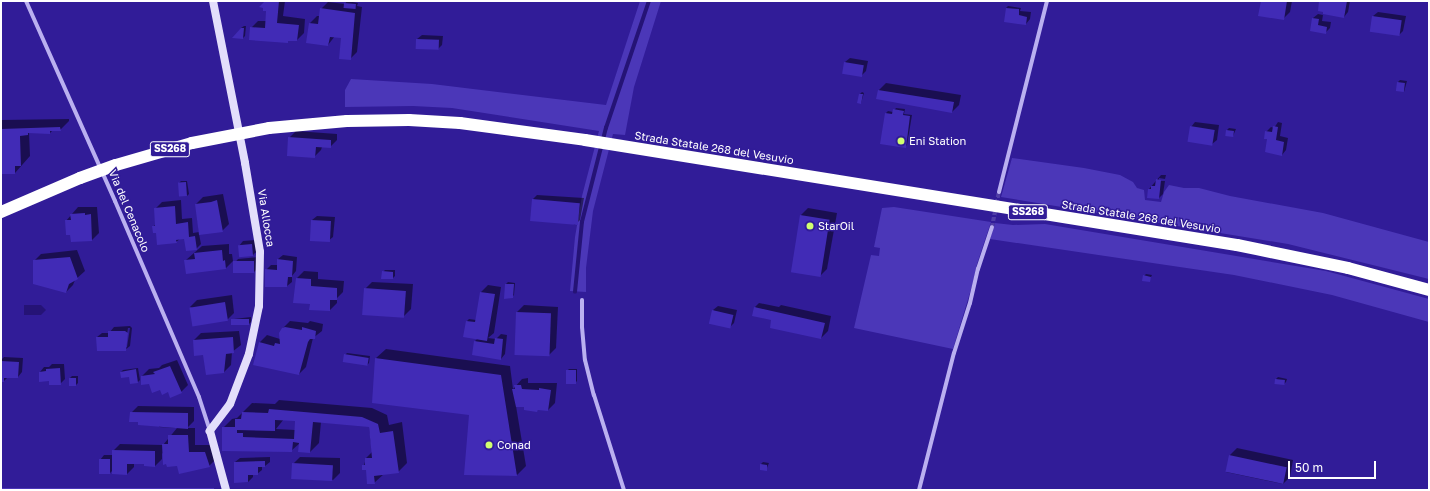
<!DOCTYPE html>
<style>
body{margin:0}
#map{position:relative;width:1430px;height:491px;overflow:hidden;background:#311c98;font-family:"Golos Text",sans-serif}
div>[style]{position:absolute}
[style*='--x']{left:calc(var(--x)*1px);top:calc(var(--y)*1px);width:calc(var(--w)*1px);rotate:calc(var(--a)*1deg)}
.green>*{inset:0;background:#4b37b8;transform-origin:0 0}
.water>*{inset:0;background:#251376}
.shadow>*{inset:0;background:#0007}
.stream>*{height:3.5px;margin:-1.75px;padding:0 1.75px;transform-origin:1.75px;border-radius:1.75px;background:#251376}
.building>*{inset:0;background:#412bb6;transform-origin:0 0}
.street-tunnel>*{height:4px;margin-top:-2px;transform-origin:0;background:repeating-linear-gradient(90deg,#503ea7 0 4px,transparent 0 6px)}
.street>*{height:4px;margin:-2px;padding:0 2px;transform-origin:2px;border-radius:2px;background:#bab0f0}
.secondary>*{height:8px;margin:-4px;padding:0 4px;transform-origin:4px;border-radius:4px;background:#e3defb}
.highway>*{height:12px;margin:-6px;padding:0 6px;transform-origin:6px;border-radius:6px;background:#fff}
.highway-bridge>*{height:12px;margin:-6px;padding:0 6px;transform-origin:6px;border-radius:6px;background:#fff}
.dots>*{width:11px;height:11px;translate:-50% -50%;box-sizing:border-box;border:2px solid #311c98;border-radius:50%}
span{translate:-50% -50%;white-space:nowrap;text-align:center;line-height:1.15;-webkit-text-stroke:3px #311c98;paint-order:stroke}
.shield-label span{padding:1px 3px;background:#311c98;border:1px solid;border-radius:3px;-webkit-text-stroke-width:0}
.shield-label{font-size:10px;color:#fff;font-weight:700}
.poi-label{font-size:11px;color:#fff}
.left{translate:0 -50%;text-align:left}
.street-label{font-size:11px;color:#fff}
.frame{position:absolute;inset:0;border:2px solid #fff;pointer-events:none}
.scale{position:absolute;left:1288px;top:461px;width:88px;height:18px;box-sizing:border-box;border:2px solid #fff;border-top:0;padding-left:5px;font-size:12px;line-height:14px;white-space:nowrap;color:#fff;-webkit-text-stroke:3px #311c98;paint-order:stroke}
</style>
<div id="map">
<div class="green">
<i style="clip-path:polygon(640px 1px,661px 1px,634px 87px,625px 135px,613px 134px,593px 211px,586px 268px,586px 292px,570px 291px,575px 237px,582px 196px,599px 131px,452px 108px,413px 106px,345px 107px,345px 90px,351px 79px,432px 84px,606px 105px)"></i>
<i style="clip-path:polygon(1012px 158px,1084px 168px,1120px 175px,1133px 182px,1137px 188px,1144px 190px,1145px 200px,1161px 202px,1164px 192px,1169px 185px,1184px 188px,1199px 188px,1230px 196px,1323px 213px,1429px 242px,1429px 279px,1288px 244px,1001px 197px)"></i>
<i style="clip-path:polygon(894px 207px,991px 222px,977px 264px,972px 286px,953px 349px,854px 328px,871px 255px,879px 256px,880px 248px,874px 247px,882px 208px)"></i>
<i style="clip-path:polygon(995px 223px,1013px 225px,1045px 224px,1326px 271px,1429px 299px,1429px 322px,1332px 295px,1234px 275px,990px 239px)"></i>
<i style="left:1px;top:488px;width:213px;height:2px"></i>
</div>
<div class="water">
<i style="clip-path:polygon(24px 305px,41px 305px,46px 310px,41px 315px,24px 315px)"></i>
</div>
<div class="shadow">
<i style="clip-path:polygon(266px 1px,285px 1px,283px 16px,305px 19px,304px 33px,297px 40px,251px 28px,258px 21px,266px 21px)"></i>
<i style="clip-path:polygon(347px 1px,358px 3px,357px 6px,362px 7px,357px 52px,350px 59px,342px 37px,335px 36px,328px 45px,307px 42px,310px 23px,317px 16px,320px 16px,321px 9px,328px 2px,345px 4px)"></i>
<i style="clip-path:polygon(1262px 1px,1292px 1px,1290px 12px,1283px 19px)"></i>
<i style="clip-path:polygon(1320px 1px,1350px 1px,1348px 12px,1344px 17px)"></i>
<i style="clip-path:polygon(1008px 6px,1021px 8px,1020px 11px,1031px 12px,1030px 19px,1026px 24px,1006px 8px)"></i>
<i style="clip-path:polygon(1378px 12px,1406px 16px,1403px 31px,1399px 35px,1373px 16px)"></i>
<i style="clip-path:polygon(1318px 14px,1323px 15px,1322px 21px,1331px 22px,1330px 28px,1325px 33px,1311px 30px,1313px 18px)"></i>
<i style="clip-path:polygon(244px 26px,246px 26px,245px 36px,243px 38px,241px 28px)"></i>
<i style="clip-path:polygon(422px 35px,443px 36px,442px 45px,438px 49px,417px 39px)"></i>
<i style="clip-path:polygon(850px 58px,868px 61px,866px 71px,861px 76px,845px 62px)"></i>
<i style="clip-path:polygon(1400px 80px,1407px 81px,1404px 92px,1398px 82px)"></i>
<i style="clip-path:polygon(886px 83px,961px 95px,959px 105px,952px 112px,878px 98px,879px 90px)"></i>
<i style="clip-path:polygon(862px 92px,864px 93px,861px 103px,860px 94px)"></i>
<i style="clip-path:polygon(896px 108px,905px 109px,904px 114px,912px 115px,907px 145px,905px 147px,886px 113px,888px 111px,893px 112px)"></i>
<i style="clip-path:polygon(69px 119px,69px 121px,60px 130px,53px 130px,50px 133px,29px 132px,30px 156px,15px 173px,1px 173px,1px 120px)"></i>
<i style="clip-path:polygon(1195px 122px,1219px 125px,1217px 140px,1212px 144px,1191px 127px)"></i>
<i style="clip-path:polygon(1278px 122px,1282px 123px,1280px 136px,1288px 138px,1286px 150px,1282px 155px,1269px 139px,1266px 132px,1271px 127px,1274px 128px)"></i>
<i style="clip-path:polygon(1229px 128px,1236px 129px,1233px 136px,1227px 130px)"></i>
<i style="clip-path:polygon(296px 131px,337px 134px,337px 140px,330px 147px,322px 147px,321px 150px,314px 157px,289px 138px)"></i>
<i style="clip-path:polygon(1161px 175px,1166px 175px,1165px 179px,1159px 178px,1159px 181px,1165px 181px,1163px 194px,1159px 198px,1149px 189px)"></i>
<i style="clip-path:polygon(181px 181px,187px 181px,189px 194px,187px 196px,179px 183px)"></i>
<i style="clip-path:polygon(223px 194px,229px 224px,222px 231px,199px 234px,201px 244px,196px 249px,185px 238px,181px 238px,176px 242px,157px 232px,153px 227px,156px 224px,155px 209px,162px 202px,181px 200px,182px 219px,192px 218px,193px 233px,199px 232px,196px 204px,203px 197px)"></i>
<i style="clip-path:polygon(537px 195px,584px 198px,580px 220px,575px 225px,533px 199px)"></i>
<i style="clip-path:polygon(78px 207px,97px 207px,99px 233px,92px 240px,66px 221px)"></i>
<i style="clip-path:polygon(808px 208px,837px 213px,827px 269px,820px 276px,801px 215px)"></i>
<i style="clip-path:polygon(317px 216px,335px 217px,333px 237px,328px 241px,312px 220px)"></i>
<i style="clip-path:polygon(257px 240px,257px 251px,253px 255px,239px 246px,243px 241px)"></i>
<i style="clip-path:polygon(229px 244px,229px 254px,232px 254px,233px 261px,226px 268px,186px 260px,202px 246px)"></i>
<i style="clip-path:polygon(77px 250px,85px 271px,75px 280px,73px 285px,66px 292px,34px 261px,41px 254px)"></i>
<i style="clip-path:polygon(283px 255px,297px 257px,296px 271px,292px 276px,292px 282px,287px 286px,266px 270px,271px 265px,278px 265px,278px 259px)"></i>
<i style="clip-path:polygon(258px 257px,258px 268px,254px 272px,234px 264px,238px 259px)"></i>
<i style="clip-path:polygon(385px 270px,395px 270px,395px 276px,393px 278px,383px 272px)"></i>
<i style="clip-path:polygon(304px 271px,318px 272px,318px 279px,344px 281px,343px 292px,337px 298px,337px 303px,330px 310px,311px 304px,297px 278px)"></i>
<i style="clip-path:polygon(1146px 274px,1152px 275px,1149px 281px,1144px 276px)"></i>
<i style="clip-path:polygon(372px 282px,413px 284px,411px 309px,404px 316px,365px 289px)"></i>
<i style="clip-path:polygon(508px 282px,515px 283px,514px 295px,512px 297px,506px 284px)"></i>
<i style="clip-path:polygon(488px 285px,501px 287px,494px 333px,488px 338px,496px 339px,501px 334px,507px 335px,505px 354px,501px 359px,475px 341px,478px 338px,467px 321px,469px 319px,476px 320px,481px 292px)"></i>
<i style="clip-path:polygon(232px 295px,234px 313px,227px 320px,190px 307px,197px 300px)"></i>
<i style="clip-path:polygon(759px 303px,779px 307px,781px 305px,831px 316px,828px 331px,821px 338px,773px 320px,755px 307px)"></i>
<i style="clip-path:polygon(524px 305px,558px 307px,556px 348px,549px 355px,517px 312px)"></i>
<i style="clip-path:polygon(718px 306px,737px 310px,734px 323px,729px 328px,713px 310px)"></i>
<i style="clip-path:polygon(251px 317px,251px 322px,249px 324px,232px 321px,234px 319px)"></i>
<i style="clip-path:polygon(290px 321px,308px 323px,310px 321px,323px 324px,322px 331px,313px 338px,306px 367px,299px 374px,255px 364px,260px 342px,267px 335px,280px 339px,283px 328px)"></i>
<i style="clip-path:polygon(evenodd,130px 326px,132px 328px,130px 346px,125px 350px,97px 337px,102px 333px,109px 333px,114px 327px,130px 326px,128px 328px,130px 328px,127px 347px,125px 347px,128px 328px)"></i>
<i style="clip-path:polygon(239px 331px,241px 345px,232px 352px,231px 365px,224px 372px,204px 354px,194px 340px,201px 333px)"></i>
<i style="clip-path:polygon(386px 349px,510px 366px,513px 389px,522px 379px,528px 378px,528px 383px,557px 383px,555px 403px,548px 410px,539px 409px,537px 411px,525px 406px,516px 406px,526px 466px,517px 475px,470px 414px,376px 358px)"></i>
<i style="clip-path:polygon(347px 353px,370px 356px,369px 363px,367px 365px,345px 355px)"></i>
<i style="clip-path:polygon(4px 357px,23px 358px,22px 372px,18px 377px,8px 377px,4px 381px,1px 381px,1px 360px)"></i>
<i style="clip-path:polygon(177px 360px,188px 385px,181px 392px,161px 389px,149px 383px,142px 376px,149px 369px,159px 368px,162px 365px)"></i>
<i style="clip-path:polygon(52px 364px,64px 364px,65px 379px,60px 384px,50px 380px,40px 372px,44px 367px,49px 367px)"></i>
<i style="clip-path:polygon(138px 368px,140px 380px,138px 382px,121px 372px,123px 370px)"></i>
<i style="clip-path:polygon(569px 369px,577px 369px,577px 381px,575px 383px,567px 371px)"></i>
<i style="clip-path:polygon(72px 376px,78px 376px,78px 383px,76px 385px,70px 378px)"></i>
<i style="clip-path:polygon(1278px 377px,1287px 379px,1286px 382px,1284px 384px,1276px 379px)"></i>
<i style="clip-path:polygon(evenodd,279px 400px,372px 408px,387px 415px,389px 425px,402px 422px,407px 463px,398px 472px,384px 474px,374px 483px,367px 469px,363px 469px,366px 458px,372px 452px,369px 426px,321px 422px,319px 443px,310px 452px,300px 443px,291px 451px,223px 450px,223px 428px,232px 419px,237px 418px,252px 403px,275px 404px,279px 400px,284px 419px,296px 420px,295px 430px,276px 429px,284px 419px)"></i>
<i style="clip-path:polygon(138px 406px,194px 407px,194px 421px,187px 428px,195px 428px,195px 445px,212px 445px,216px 459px,209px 466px,178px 465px,162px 453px,162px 459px,155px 466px,144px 463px,134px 463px,134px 467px,127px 474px,113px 470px,110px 473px,100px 460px,104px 455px,113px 455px,113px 451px,120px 444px,163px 445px,177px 428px,159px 427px,159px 425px,139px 421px,131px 413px)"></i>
<i style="clip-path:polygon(1237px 448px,1293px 460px,1290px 477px,1283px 484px,1226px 472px,1230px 455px)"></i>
<i style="clip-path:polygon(270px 457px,270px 462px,265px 466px,262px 466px,262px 470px,257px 474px,253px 474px,253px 477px,248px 482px,235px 482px,235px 462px,240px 458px)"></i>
<i style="clip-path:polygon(300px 457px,340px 458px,340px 473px,333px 480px,293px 464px)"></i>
<i style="clip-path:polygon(763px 462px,769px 463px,766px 470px,761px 464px)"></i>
</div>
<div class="stream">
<i style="--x:575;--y:292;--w:70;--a:-84.3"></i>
<i style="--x:582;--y:222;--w:97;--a:-75.7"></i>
<i style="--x:606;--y:128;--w:134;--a:-71.3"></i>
</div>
<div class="building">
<i style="clip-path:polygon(265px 1px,279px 1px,277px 23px,299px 25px,297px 41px,288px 41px,288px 43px,249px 40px,250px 27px,265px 28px,266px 11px,263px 11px,263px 8px,259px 7px)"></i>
<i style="clip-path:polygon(1261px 1px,1287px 1px,1284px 20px,1258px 16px)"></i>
<i style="clip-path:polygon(1319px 1px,1347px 1px,1344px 18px,1323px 14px,1323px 12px,1318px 11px)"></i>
<i style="left:344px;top:3px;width:12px;height:5px;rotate:5deg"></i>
<i style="clip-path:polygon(320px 8px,355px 13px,351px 60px,339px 59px,341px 38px,330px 37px,328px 46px,306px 43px,309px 23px,318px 24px)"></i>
<i style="clip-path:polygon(1006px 8px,1019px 9px,1019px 15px,1027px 17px,1026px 25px,1004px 22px)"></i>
<i style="left:1372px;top:16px;width:30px;height:16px;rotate:8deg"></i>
<i style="clip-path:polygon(1312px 18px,1319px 19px,1318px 25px,1327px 27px,1326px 34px,1310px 31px)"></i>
<i style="clip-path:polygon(241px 28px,244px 28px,243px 39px,232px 38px)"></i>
<i style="left:416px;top:39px;width:23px;height:10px;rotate:2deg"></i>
<i style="left:844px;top:62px;width:20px;height:12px;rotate:9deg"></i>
<i style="left:1397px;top:82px;width:8px;height:9px;rotate:7deg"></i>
<i style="clip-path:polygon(878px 90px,954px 102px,952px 113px,876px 99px)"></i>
<i style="clip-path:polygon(859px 94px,863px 94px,861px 104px,857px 103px)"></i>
<i style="clip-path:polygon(893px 109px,904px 111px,903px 115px,910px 116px,906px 148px,880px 144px,885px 113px,892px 114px)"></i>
<i style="left:1190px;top:126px;width:25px;height:16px;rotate:9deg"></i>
<i style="clip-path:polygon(1273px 126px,1278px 127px,1276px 140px,1284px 142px,1282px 156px,1265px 152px,1267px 139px,1264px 139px,1265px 131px,1272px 132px)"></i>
<i style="clip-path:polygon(60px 127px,61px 131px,50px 131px,50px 134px,28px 133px,28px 135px,20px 136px,21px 166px,15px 166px,15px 174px,1px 174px,1px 129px)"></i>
<i style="left:1226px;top:130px;width:8px;height:6px;rotate:7deg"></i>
<i style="clip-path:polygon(288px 137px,331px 140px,331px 148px,316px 147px,315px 158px,287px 156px)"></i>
<i style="clip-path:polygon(1156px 179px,1161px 180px,1159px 199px,1147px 198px,1148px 189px,1151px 189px,1151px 186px,1155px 186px)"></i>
<i style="left:186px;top:182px;width:14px;height:8px;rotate:86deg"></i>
<i style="left:532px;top:199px;width:48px;height:22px;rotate:5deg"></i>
<i style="clip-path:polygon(217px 200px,223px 232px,199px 235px,195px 204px,211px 202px)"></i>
<i style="clip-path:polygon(175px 206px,176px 224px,188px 222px,189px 237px,195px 236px,197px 250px,186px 251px,184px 239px,176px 240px,177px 243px,157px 245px,156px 233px,153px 233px,152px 226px,155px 226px,154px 208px)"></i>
<i style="clip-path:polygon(85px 213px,85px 215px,91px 214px,92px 241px,71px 242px,70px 235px,66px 235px,65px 220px,71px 220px,70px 214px)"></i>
<i style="left:800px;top:215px;width:30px;height:58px;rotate:9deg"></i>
<i style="left:311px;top:220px;width:20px;height:21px;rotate:3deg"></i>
<i style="left:252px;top:244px;width:12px;height:14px;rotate:85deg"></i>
<i style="clip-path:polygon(222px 250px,223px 261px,225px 260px,226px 269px,186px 274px,184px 260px,195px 259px,194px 253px)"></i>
<i style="clip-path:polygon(70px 257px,78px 279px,69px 284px,66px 293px,33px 284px,33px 260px)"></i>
<i style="clip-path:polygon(277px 259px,293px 261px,292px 277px,288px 277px,287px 287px,265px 287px,265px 269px,277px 270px)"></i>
<i style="left:254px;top:261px;width:12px;height:21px;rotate:90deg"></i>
<i style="clip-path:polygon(382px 271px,393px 272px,393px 279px,381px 279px)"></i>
<i style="clip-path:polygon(1143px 275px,1151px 277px,1150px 282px,1142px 281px)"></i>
<i style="clip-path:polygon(296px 278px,311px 279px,311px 286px,337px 288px,337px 300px,330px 300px,330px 311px,309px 310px,310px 304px,293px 303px)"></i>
<i style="clip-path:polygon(505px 284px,514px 284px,513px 298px,504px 299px)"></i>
<i style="left:364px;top:288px;width:42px;height:27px;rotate:4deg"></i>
<i style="clip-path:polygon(480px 292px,495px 294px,487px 341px,463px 337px,466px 321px,475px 322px)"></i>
<i style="left:225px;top:302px;width:19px;height:36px;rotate:81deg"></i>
<i style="clip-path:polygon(754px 307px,825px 323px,821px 339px,770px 328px,771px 320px,752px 316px)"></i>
<i style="left:712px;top:310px;width:22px;height:14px;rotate:13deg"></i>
<i style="left:516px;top:312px;width:35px;height:43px;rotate:2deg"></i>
<i style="left:249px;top:319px;width:6px;height:18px;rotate:90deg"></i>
<i style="clip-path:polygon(285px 327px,302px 330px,302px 327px,316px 331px,315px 339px,310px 339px,308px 342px,299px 375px,253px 365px,259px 342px,274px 346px,275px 343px,280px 344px,279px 333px,282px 328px)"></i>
<i style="clip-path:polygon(108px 331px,125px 331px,128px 333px,126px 351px,97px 351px,96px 337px,108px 337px)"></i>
<i style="clip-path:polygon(233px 337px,234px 353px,226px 354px,224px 373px,206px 375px,203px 355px,194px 356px,193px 340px)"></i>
<i style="clip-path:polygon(495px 338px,503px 339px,501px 360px,472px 355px,474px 341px,494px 344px)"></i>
<i style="left:344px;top:354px;width:25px;height:8px;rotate:9deg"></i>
<i style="clip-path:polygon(375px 358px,501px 375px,517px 476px,464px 475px,469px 415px,372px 403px)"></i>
<i style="clip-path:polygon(1px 361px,19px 362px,18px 378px,4px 378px,4px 382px,1px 382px)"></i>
<i style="clip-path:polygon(170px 366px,182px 393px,170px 398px,168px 392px,162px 395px,160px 390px,152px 393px,149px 384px,141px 385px,141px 376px,155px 374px,153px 372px)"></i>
<i style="clip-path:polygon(60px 368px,61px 385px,49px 385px,49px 381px,39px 382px,39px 372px,46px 371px,46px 369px)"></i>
<i style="clip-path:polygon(136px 369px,138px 383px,130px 384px,129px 377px,121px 378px,120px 372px)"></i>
<i style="left:566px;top:370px;width:10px;height:14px"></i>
<i style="left:69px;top:378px;width:7px;height:8px"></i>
<i style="left:1275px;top:379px;width:10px;height:5px;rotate:6deg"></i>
<i style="clip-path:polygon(514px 385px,521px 385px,522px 389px,539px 390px,539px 388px,551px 390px,548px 411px,538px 410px,537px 412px,524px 410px,524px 407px,516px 407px,512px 389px,515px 389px)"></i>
<i style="clip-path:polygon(evenodd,269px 409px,362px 417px,378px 424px,380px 433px,393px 431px,399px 473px,374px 476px,375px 484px,367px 484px,366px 470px,362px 470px,362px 465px,365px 465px,365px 458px,372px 458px,369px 427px,313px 422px,310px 453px,298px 452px,299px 443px,293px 442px,292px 452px,222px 451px,222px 427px,235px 427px,235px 419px,241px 419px,242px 412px,268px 413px,269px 409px,275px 420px,295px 421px,294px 439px,243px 437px,243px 433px,237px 433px,237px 430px,275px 431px,275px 420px)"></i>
<i style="clip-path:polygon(130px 412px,188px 413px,188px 429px,138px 425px,138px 422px,129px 422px)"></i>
<i style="clip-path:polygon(168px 435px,188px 435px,189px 452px,205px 452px,210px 467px,179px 474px,177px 466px,167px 467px,166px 464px,163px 465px,162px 444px,168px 444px)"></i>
<i style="clip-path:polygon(112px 450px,155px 451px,155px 467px,144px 466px,144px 464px,127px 464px,127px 475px,112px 474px)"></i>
<i style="left:1229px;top:455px;width:59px;height:17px;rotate:12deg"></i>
<i style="left:99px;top:459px;width:11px;height:15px"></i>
<i style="clip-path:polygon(265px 461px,265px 467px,258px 467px,258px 475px,248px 475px,248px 482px,234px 483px,234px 462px)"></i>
<i style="left:292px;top:463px;width:41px;height:16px;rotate:3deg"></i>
<i style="clip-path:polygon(760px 464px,767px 465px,767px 471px,760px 470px)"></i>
</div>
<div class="street-tunnel">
<i style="--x:992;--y:227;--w:36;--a:-79"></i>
</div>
<div class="street">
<i style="--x:26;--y:1;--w:219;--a:66"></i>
<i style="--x:115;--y:201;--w:213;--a:66.8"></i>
<i style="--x:199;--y:397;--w:35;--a:72"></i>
<i style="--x:999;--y:192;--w:197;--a:-75.9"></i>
<i style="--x:582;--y:300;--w:27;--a:90"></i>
<i style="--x:582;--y:327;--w:33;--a:85"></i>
<i style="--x:585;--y:360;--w:36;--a:76"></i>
<i style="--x:594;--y:395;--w:100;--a:72.5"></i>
<i style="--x:919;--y:490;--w:141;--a:-75.7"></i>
<i style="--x:954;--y:353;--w:52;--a:-72.3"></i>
<i style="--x:970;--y:303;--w:35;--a:-77"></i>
<i style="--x:978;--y:269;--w:44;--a:-71.6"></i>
</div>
<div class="secondary">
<i style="--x:213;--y:1;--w:165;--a:78.8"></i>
<i style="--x:245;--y:163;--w:90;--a:80.4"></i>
<i style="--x:260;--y:252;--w:54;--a:91.1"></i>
<i style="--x:259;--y:306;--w:49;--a:101.8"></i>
<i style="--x:249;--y:354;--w:53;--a:110.8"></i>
<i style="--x:230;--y:404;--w:34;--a:127"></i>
<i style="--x:210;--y:431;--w:61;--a:74.8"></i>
</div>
<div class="highway">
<i style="--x:347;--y:121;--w:62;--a:-0.9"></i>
<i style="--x:409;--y:120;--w:51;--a:3.4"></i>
<i style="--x:460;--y:123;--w:126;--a:7.7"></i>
<i style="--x:585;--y:140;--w:660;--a:9.15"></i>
<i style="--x:1237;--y:245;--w:113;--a:11.7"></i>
<i style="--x:1348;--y:268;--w:84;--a:15.2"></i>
</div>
<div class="highway-bridge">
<i style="--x:1;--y:212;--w:86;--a:-23.3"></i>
<i style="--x:80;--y:178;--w:38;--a:-20"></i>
<i style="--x:116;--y:165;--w:79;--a:-16.1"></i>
<i style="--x:192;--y:143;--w:78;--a:-11"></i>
<i style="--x:269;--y:128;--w:78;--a:-5.1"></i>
</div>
<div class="dots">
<i style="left:901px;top:141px;background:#d1ff70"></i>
<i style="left:810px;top:226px;background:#d1ff70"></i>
<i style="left:489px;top:445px;background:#d1ff70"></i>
</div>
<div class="shield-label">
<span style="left:170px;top:149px">SS268</span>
<span style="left:1028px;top:212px">SS268</span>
</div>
<div class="poi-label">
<span class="left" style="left:909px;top:141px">Eni Station</span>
<span class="left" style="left:818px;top:226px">StarOil</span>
<span class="left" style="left:497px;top:445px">Conad</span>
</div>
<div class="street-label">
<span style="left:714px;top:148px;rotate:9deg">Strada Statale 268 del Vesuvio</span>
<span style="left:129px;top:211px;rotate:67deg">Via del Cenacolo</span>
<span style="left:1141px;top:217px;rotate:9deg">Strada Statale 268 del Vesuvio</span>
<span style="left:266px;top:218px;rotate:81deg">Via Allocca</span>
</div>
<div class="frame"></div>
<div class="scale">50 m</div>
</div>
